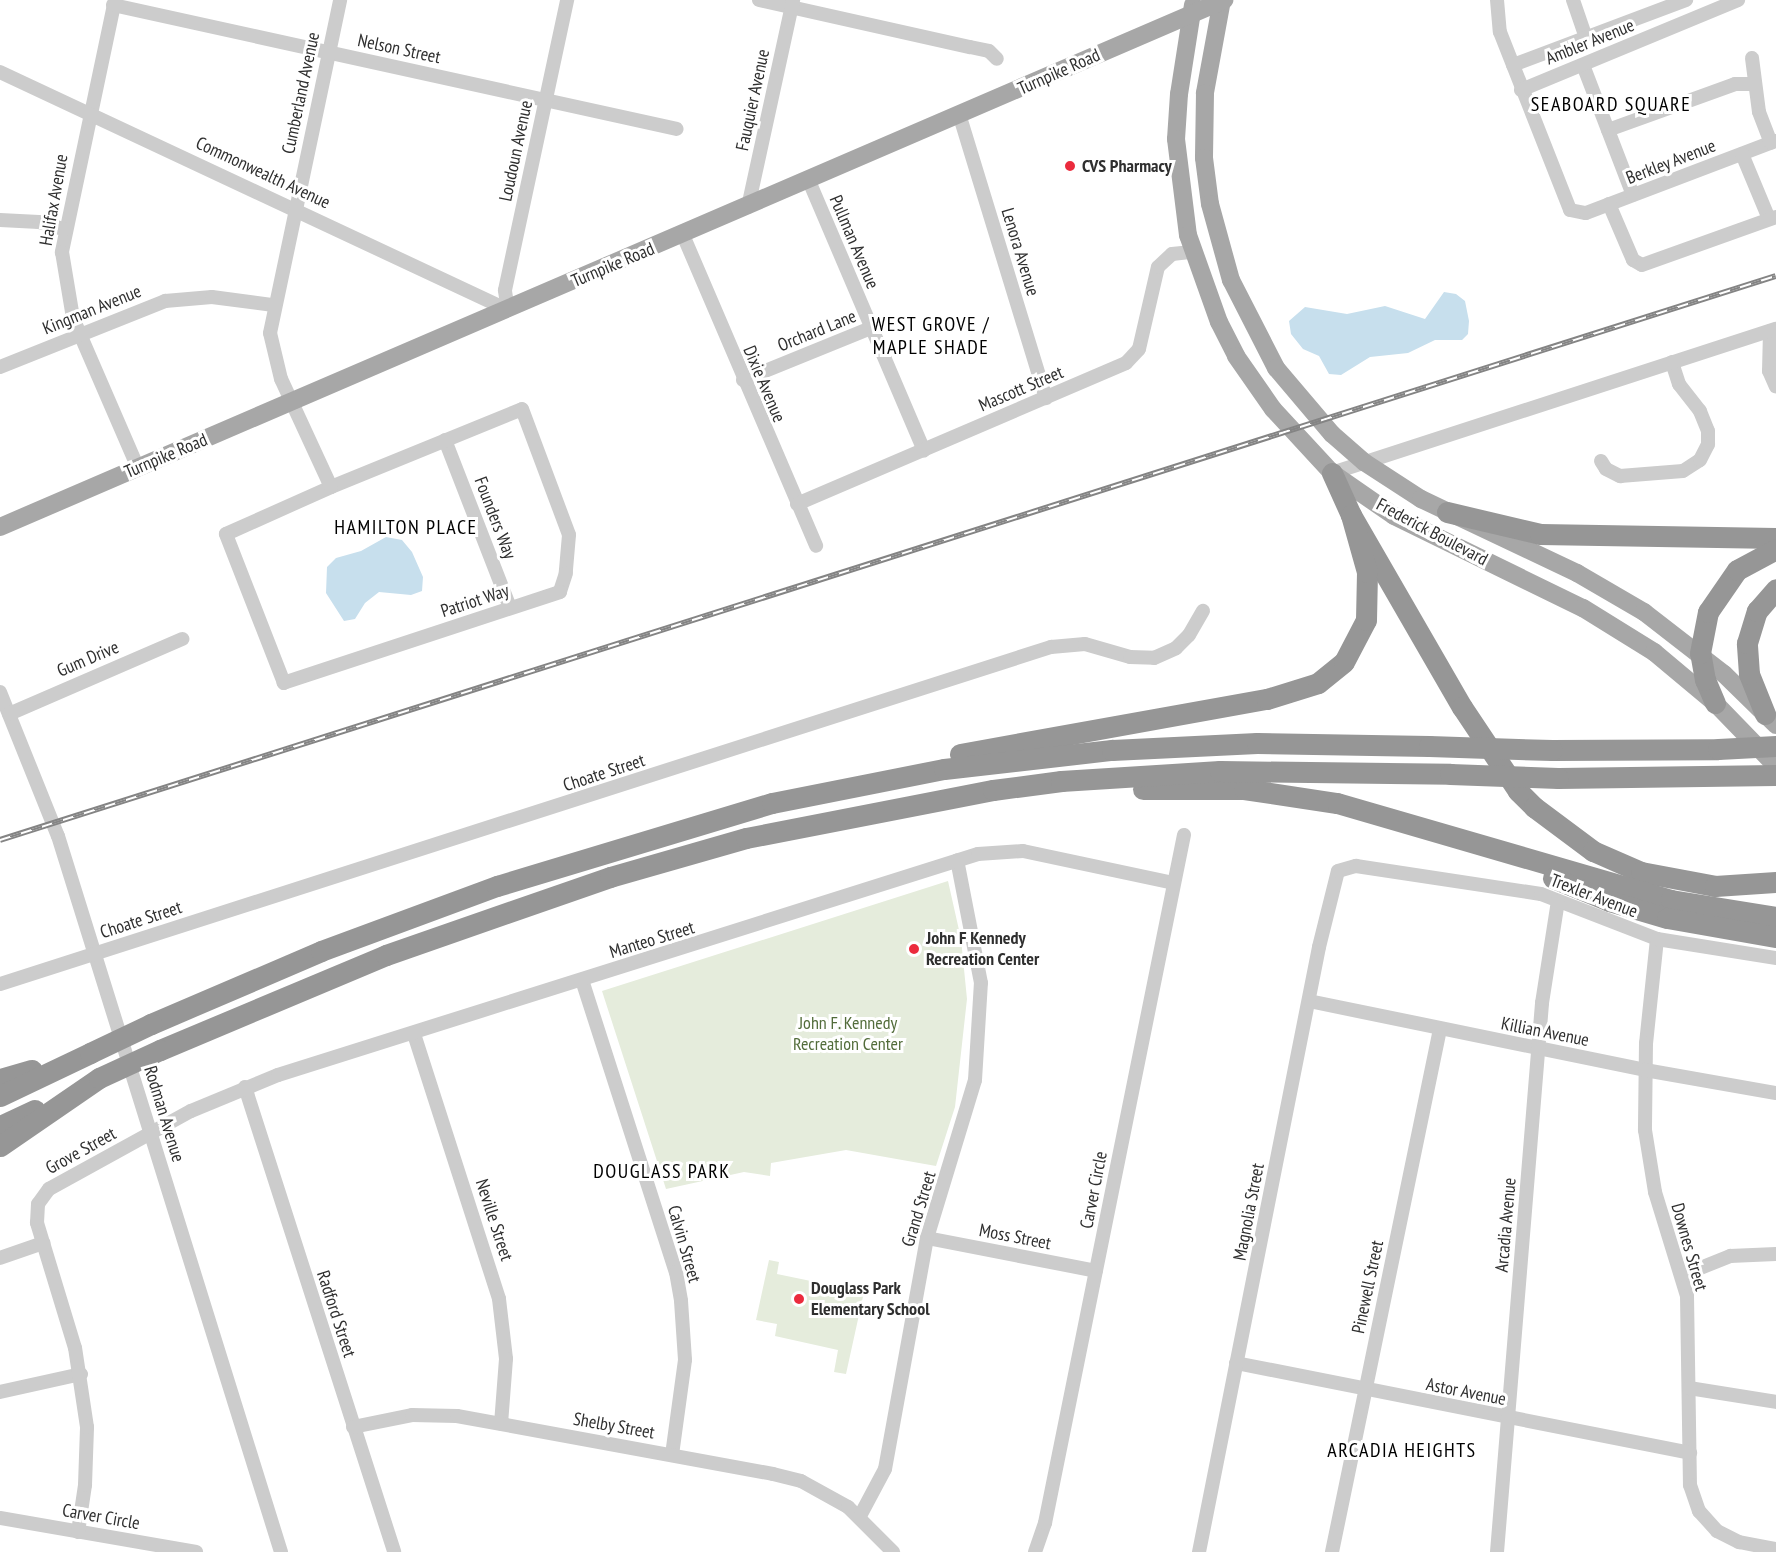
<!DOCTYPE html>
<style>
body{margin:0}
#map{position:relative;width:1776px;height:1552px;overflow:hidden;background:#fff;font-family:"PT Sans Narrow",sans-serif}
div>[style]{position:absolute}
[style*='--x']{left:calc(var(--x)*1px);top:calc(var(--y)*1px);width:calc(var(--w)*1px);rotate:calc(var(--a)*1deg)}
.green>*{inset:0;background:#e5ecdc}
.water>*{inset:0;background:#c7dfed}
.minor>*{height:14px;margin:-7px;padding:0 7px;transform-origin:7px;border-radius:7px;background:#ccc}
.major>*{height:18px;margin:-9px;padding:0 9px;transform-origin:9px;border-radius:9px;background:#a7a7a7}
.highway>*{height:21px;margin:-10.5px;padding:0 10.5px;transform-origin:10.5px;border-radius:10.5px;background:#969696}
.rail>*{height:6px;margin-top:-3px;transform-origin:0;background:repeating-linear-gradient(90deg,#fff 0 11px,#848484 0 22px);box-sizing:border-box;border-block:2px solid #848484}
.highway-bridge>*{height:21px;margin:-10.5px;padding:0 10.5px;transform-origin:10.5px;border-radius:10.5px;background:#969696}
.dots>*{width:16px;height:16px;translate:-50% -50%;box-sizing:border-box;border:3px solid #fff;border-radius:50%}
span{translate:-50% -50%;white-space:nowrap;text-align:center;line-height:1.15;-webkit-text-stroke:6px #fff;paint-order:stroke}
.street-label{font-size:18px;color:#2f2f2f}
.poi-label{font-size:18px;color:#2f2f2f;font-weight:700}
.left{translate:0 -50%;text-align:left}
.park-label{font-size:18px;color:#526c3a}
.neighbourhood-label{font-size:20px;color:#000;letter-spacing:1.5px}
</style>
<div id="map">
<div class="green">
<i style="clip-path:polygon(948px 881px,961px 939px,967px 999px,955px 1107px,936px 1166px,846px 1150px,771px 1163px,770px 1176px,744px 1172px,666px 1189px,602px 991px)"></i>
<i style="clip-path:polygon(769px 1260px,779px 1262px,777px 1274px,864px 1292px,846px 1374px,834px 1372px,838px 1350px,775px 1336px,777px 1324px,756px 1320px)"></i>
</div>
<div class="water">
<i style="clip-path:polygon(1444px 292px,1456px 294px,1465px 301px,1469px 321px,1468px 334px,1462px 340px,1435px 340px,1408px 353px,1370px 357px,1341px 375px,1329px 374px,1319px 356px,1303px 349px,1291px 334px,1289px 321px,1305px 307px,1347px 314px,1385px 306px,1425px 319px)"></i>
<i style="clip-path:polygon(386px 537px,402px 540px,412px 552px,423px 577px,422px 591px,411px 595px,379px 592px,365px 603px,355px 619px,344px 621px,326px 593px,327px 567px,336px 558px,361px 551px)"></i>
</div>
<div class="minor">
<i style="--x:115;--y:0;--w:258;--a:101.9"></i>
<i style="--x:62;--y:252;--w:67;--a:80.5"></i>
<i style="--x:73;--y:318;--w:163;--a:66.6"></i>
<i style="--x:759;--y:0;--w:216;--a:12.6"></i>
<i style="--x:970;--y:47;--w:19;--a:12"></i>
<i style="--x:989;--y:51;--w:11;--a:45"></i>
<i style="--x:1497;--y:0;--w:32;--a:85"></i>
<i style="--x:1500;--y:32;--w:191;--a:68.5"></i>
<i style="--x:1570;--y:210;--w:16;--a:11"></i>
<i style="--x:1586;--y:213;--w:203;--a:-20.8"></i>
<i style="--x:1573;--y:0;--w:40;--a:71.1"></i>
<i style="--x:113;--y:5;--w:577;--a:12.4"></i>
<i style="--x:1752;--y:58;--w:54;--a:82.6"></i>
<i style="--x:1759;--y:112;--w:33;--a:69"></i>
<i style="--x:1513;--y:65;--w:185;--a:-20.6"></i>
<i style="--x:1583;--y:65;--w:139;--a:69"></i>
<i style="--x:0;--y:72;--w:561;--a:25.1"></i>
<i style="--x:1521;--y:90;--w:235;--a:-22.5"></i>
<i style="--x:960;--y:117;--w:294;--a:73"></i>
<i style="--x:1608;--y:130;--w:135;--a:-19.9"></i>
<i style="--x:1735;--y:84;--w:20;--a:0"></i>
<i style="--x:1742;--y:154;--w:70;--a:67.4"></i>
<i style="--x:809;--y:181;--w:293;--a:66.9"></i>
<i style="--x:1609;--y:204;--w:61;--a:66.8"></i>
<i style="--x:1633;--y:260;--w:10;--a:29"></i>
<i style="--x:1642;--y:265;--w:142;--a:-19.7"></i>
<i style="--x:748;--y:207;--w:212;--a:-77.7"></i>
<i style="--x:0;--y:220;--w:39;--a:3"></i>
<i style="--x:39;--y:222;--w:26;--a:16"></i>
<i style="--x:683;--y:235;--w:338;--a:66.8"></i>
<i style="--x:508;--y:310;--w:20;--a:-99"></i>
<i style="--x:505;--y:290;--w:297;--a:-77.9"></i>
<i style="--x:1770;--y:331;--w:40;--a:91.4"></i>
<i style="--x:1769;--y:371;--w:17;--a:66"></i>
<i style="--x:0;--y:367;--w:178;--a:-21.8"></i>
<i style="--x:165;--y:301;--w:47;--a:-4.9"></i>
<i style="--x:212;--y:297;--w:62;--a:7.5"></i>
<i style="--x:743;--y:380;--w:138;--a:-22.1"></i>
<i style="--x:445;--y:440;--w:180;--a:68.8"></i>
<i style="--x:1601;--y:461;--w:9;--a:58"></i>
<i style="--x:1606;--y:469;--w:16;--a:27"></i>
<i style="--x:1620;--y:476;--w:63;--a:-4.5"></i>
<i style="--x:1683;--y:471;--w:20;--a:-33"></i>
<i style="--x:1700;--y:460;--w:18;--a:-63"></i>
<i style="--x:1708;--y:444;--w:13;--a:-90"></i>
<i style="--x:1708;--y:431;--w:22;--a:-112"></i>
<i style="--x:1700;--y:411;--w:34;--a:-128"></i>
<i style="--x:1679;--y:384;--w:23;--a:-108"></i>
<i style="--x:1332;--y:473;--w:467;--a:-18"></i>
<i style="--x:331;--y:487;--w:206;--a:-22.2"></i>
<i style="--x:522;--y:409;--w:134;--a:69.5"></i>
<i style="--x:569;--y:535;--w:38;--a:95"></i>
<i style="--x:566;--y:573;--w:20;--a:108"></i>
<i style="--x:560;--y:592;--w:291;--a:161.8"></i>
<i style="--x:284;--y:683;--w:160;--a:-111.3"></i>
<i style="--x:226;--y:534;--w:115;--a:-24.1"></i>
<i style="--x:331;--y:487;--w:119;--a:-114.8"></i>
<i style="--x:281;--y:379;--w:47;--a:-103.4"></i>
<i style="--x:270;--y:333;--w:340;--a:-78.1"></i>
<i style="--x:797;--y:504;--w:358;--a:-23.2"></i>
<i style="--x:1126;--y:363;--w:19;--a:-47"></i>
<i style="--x:1139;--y:349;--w:84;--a:-77"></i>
<i style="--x:1158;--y:267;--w:19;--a:-43"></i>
<i style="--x:1172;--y:254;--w:20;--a:-6"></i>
<i style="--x:0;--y:692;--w:155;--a:68.1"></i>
<i style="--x:58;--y:836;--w:750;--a:72.7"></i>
<i style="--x:9;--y:714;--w:189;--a:-23.4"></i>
<i style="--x:1657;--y:939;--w:105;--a:96"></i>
<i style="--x:1646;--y:1043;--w:87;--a:90.7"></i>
<i style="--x:1645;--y:1130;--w:63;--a:80.8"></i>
<i style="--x:1655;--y:1192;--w:109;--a:72.9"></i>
<i style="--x:1687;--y:1296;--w:189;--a:89.1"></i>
<i style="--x:1690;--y:1485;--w:28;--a:71"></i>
<i style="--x:1699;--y:1511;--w:27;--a:48"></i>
<i style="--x:1717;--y:1531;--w:25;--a:27"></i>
<i style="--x:1739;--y:1542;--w:38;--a:11"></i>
<i style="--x:582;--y:980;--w:307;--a:72.2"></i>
<i style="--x:676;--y:1272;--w:29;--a:80"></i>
<i style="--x:681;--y:1301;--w:59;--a:86.1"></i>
<i style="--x:685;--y:1360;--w:96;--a:97.8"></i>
<i style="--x:0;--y:984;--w:1104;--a:-17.78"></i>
<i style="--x:1051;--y:647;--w:34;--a:-5"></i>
<i style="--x:1085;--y:644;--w:47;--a:16.1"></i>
<i style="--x:1130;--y:657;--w:24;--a:2"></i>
<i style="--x:1154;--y:658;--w:24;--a:-24"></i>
<i style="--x:1176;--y:648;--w:18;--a:-45"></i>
<i style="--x:1189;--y:635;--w:28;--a:-60"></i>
<i style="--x:1309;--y:1001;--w:343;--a:11.6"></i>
<i style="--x:1645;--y:1070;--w:133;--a:10"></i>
<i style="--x:414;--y:1034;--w:278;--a:72.2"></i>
<i style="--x:499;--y:1299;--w:60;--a:83.3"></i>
<i style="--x:506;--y:1359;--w:65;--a:94.4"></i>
<i style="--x:245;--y:1087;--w:488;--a:72.2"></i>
<i style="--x:927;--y:1238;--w:172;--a:11"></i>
<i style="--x:0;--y:1258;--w:46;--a:-19.2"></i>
<i style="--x:1683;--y:1275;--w:51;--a:-22"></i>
<i style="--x:1730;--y:1256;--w:46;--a:-2.5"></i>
<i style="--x:1236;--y:1363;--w:463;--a:11.2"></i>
<i style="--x:1689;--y:1388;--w:88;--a:9.1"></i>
<i style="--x:0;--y:1392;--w:83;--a:-12.5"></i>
<i style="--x:353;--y:1427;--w:60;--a:-11.5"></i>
<i style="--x:412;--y:1415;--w:45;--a:1.3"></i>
<i style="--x:457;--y:1416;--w:321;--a:10.4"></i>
<i style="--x:773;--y:1474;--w:29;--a:14"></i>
<i style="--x:801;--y:1481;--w:54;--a:29"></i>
<i style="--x:848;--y:1507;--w:64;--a:45"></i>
<i style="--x:860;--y:1516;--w:53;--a:-62"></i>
<i style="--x:885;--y:1469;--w:235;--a:-79.7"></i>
<i style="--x:927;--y:1238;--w:165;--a:-73.1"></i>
<i style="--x:975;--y:1080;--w:97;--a:-86.5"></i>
<i style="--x:981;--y:983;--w:125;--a:-101"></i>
<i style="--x:0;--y:1518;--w:199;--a:9.8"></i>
<i style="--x:78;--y:1532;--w:48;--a:-81.5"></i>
<i style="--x:85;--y:1485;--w:58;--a:-88"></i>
<i style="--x:87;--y:1427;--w:80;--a:-98.6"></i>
<i style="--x:75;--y:1348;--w:131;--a:-106.9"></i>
<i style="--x:37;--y:1223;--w:19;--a:-87"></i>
<i style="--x:38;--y:1204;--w:19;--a:-54"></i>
<i style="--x:49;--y:1189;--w:162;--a:-28.8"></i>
<i style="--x:191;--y:1111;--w:94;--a:-22.5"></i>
<i style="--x:278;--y:1075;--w:734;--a:-17.52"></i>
<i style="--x:978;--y:854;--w:45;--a:-3.8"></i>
<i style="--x:1023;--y:851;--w:154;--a:12"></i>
<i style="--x:1035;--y:1552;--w:31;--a:-71"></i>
<i style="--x:1045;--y:1523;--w:702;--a:-78.58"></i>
<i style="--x:1199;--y:1552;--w:617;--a:-78.78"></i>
<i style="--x:1319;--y:947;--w:78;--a:-76"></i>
<i style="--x:1338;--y:871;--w:19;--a:-16"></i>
<i style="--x:1356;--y:866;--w:187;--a:8.6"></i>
<i style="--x:1541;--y:894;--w:124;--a:21.2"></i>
<i style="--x:1657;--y:939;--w:121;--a:9.1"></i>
<i style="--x:1332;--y:1552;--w:534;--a:-78.33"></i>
<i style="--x:1497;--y:1552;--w:551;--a:-85.31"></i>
<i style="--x:1542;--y:1003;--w:103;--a:-81.1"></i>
</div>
<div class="major">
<i style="--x:1222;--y:0;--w:95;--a:100.4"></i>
<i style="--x:1205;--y:93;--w:65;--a:90.9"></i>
<i style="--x:1204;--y:158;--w:46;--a:82.6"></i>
<i style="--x:1210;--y:204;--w:79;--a:74.6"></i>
<i style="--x:1231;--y:280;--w:99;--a:62.9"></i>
<i style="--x:1276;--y:368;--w:87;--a:49.7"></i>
<i style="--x:1332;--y:434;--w:43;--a:41.2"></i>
<i style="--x:1364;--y:462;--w:68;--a:33"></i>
<i style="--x:1421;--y:499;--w:173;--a:25.4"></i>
<i style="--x:1577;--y:573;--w:78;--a:30.2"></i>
<i style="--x:1644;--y:612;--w:101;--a:37.8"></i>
<i style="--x:1724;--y:674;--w:73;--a:44.4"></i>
<i style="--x:1193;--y:5;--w:90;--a:98.9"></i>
<i style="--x:1179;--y:94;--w:45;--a:93.8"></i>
<i style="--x:1176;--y:139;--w:97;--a:82.9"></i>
<i style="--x:1188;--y:235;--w:92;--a:70.4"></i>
<i style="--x:1219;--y:322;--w:38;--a:63"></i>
<i style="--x:1236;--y:356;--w:65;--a:55.1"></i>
<i style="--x:1273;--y:409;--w:87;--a:47.3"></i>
<i style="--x:1332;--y:473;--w:75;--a:34.7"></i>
<i style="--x:1394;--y:516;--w:210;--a:26"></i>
<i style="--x:1583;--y:608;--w:84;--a:31.8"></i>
<i style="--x:1654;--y:652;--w:80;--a:39.9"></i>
<i style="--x:1715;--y:703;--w:88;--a:45.9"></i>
<i style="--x:0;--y:527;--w:1333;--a:-23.29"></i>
</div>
<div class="highway">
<i style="--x:1332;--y:473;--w:46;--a:65.7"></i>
<i style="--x:1351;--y:515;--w:222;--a:60"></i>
<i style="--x:1462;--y:707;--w:101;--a:56.3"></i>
<i style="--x:1518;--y:791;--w:23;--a:45"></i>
<i style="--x:1534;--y:807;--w:74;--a:36.7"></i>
<i style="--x:1593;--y:851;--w:52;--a:23.6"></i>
<i style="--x:1641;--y:872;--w:75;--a:10.7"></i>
<i style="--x:1715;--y:886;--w:61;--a:-3.8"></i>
<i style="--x:1447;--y:512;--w:96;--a:13.3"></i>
<i style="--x:1540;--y:534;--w:236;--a:1"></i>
<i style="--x:1715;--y:703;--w:25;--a:-113"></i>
<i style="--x:1705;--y:680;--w:27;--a:-100"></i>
<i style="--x:1700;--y:653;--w:42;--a:-79"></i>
<i style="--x:1708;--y:612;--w:51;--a:-55.4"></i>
<i style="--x:1737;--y:570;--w:44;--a:-28.3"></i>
<i style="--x:1765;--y:714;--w:43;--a:-111.8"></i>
<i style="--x:1749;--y:674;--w:31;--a:-94"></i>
<i style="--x:1747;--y:643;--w:34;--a:-73"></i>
<i style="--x:1757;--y:611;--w:29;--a:-49"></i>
<i style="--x:1552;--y:750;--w:166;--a:-0.3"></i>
<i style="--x:960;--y:754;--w:312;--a:-10.2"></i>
<i style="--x:1267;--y:699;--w:53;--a:-17.4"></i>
<i style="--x:1318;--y:683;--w:33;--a:-39"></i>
<i style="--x:1344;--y:662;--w:47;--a:-62.4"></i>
<i style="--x:1366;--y:620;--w:48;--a:-88.8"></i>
<i style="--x:1367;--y:572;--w:59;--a:-105.7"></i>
<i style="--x:1558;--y:778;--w:218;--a:-0.8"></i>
<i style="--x:1143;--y:789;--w:101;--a:0"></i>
<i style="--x:1244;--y:789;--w:94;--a:8.6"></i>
<i style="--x:1337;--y:803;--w:348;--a:16.2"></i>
<i style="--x:1671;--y:900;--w:106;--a:9.2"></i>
<i style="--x:1553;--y:878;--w:61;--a:22.3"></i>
<i style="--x:1609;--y:901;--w:60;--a:16.3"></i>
<i style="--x:1667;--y:918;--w:111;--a:9.9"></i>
<i style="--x:151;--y:1024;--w:185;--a:-23.2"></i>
<i style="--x:321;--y:951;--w:188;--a:-20.3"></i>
<i style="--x:497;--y:886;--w:287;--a:-16.8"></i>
<i style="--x:772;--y:803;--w:175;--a:-11.2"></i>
<i style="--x:944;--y:769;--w:169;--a:-6.5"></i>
<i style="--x:1112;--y:750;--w:145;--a:-2.8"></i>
<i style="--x:1257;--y:743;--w:172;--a:1"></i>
<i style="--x:160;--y:1050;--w:245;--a:-22.8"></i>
<i style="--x:386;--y:955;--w:237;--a:-19.2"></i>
<i style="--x:610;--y:877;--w:141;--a:-16"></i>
<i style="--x:746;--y:838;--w:252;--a:-11"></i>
<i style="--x:993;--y:790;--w:69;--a:-7.5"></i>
<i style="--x:1061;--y:781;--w:159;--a:-3.6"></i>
<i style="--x:1220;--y:771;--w:230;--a:0.7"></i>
<i style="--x:0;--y:1079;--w:33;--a:-16"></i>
<i style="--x:0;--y:1096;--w:100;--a:-25.5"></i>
<i style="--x:0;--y:1126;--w:38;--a:-25"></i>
<i style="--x:0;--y:1146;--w:120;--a:-34.5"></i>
</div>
<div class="rail">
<i style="--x:0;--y:840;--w:1863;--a:-17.62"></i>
</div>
<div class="highway-bridge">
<i style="--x:1429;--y:746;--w:123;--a:1.9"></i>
<i style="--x:1718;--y:749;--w:58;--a:-3"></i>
<i style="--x:1450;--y:774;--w:108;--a:2.1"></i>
<i style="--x:90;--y:1053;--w:68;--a:-25.4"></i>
<i style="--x:99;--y:1078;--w:67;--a:-24.7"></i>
</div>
<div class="dots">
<i style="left:1070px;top:166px;background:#eb2b3d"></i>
<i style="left:914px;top:949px;background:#eb2b3d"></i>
<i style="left:799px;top:1299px;background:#eb2b3d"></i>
</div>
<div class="street-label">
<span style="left:1590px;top:42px;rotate:-22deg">Ambler Avenue</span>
<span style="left:399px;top:49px;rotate:12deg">Nelson Street</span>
<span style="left:1059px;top:72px;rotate:-24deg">Turnpike Road</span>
<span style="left:301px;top:93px;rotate:-78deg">Cumberland Avenue</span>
<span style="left:753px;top:100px;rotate:-78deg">Fauquier Avenue</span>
<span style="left:516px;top:151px;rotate:-78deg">Loudoun Avenue</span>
<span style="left:1671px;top:162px;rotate:-21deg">Berkley Avenue</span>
<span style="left:263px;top:173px;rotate:25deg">Commonwealth Avenue</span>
<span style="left:54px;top:200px;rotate:-80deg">Halifax Avenue</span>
<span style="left:854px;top:242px;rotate:67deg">Pullman Avenue</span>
<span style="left:1020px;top:252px;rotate:73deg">Lenora Avenue</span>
<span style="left:613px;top:265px;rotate:-23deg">Turnpike Road</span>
<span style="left:92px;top:310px;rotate:-22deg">Kingman Avenue</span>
<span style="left:817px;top:331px;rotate:-22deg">Orchard Lane</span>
<span style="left:764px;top:384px;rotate:67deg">Dixie Avenue</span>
<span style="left:1021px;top:389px;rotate:-23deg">Mascott Street</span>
<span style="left:166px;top:456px;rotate:-23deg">Turnpike Road</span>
<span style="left:495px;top:518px;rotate:69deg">Founders Way</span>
<span style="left:1432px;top:532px;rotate:28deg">Frederick Boulevard</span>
<span style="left:475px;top:601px;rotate:-18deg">Patriot Way</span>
<span style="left:88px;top:659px;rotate:-23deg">Gum Drive</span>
<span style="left:604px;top:773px;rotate:-18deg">Choate Street</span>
<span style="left:1594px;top:896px;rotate:21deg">Trexler Avenue</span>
<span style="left:141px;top:920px;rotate:-18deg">Choate Street</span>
<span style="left:652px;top:940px;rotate:-17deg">Manteo Street</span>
<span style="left:1545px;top:1032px;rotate:11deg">Killian Avenue</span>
<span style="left:164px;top:1114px;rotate:73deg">Rodman Avenue</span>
<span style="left:81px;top:1151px;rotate:-29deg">Grove Street</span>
<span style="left:1094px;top:1190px;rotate:-79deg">Carver Circle</span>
<span style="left:919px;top:1209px;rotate:-73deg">Grand Street</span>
<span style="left:1249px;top:1212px;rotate:-79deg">Magnolia Street</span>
<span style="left:494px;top:1220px;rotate:72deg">Neville Street</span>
<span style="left:1506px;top:1225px;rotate:-85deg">Arcadia Avenue</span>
<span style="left:1015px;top:1237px;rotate:11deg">Moss Street</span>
<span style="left:684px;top:1244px;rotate:74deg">Calvin Street</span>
<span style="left:1689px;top:1247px;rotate:74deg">Downes Street</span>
<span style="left:1368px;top:1287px;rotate:-78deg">Pinewell Street</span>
<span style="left:336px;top:1314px;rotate:72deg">Radford Street</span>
<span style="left:1466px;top:1392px;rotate:11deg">Astor Avenue</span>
<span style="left:614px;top:1426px;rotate:10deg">Shelby Street</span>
<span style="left:101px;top:1517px;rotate:10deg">Carver Circle</span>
</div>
<div class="poi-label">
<span class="left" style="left:1082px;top:166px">CVS Pharmacy</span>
<span class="left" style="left:926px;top:949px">John F Kennedy<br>Recreation Center</span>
<span class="left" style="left:811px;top:1299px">Douglass Park<br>Elementary School</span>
</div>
<div class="park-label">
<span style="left:848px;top:1034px">John F. Kennedy<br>Recreation Center</span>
</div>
<div class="neighbourhood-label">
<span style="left:1611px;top:104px">SEABOARD SQUARE</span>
<span style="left:931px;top:336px">WEST GROVE /<br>MAPLE SHADE</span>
<span style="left:406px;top:527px">HAMILTON PLACE</span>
<span style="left:662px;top:1171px">DOUGLASS PARK</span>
<span style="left:1402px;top:1450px">ARCADIA HEIGHTS</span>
</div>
</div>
